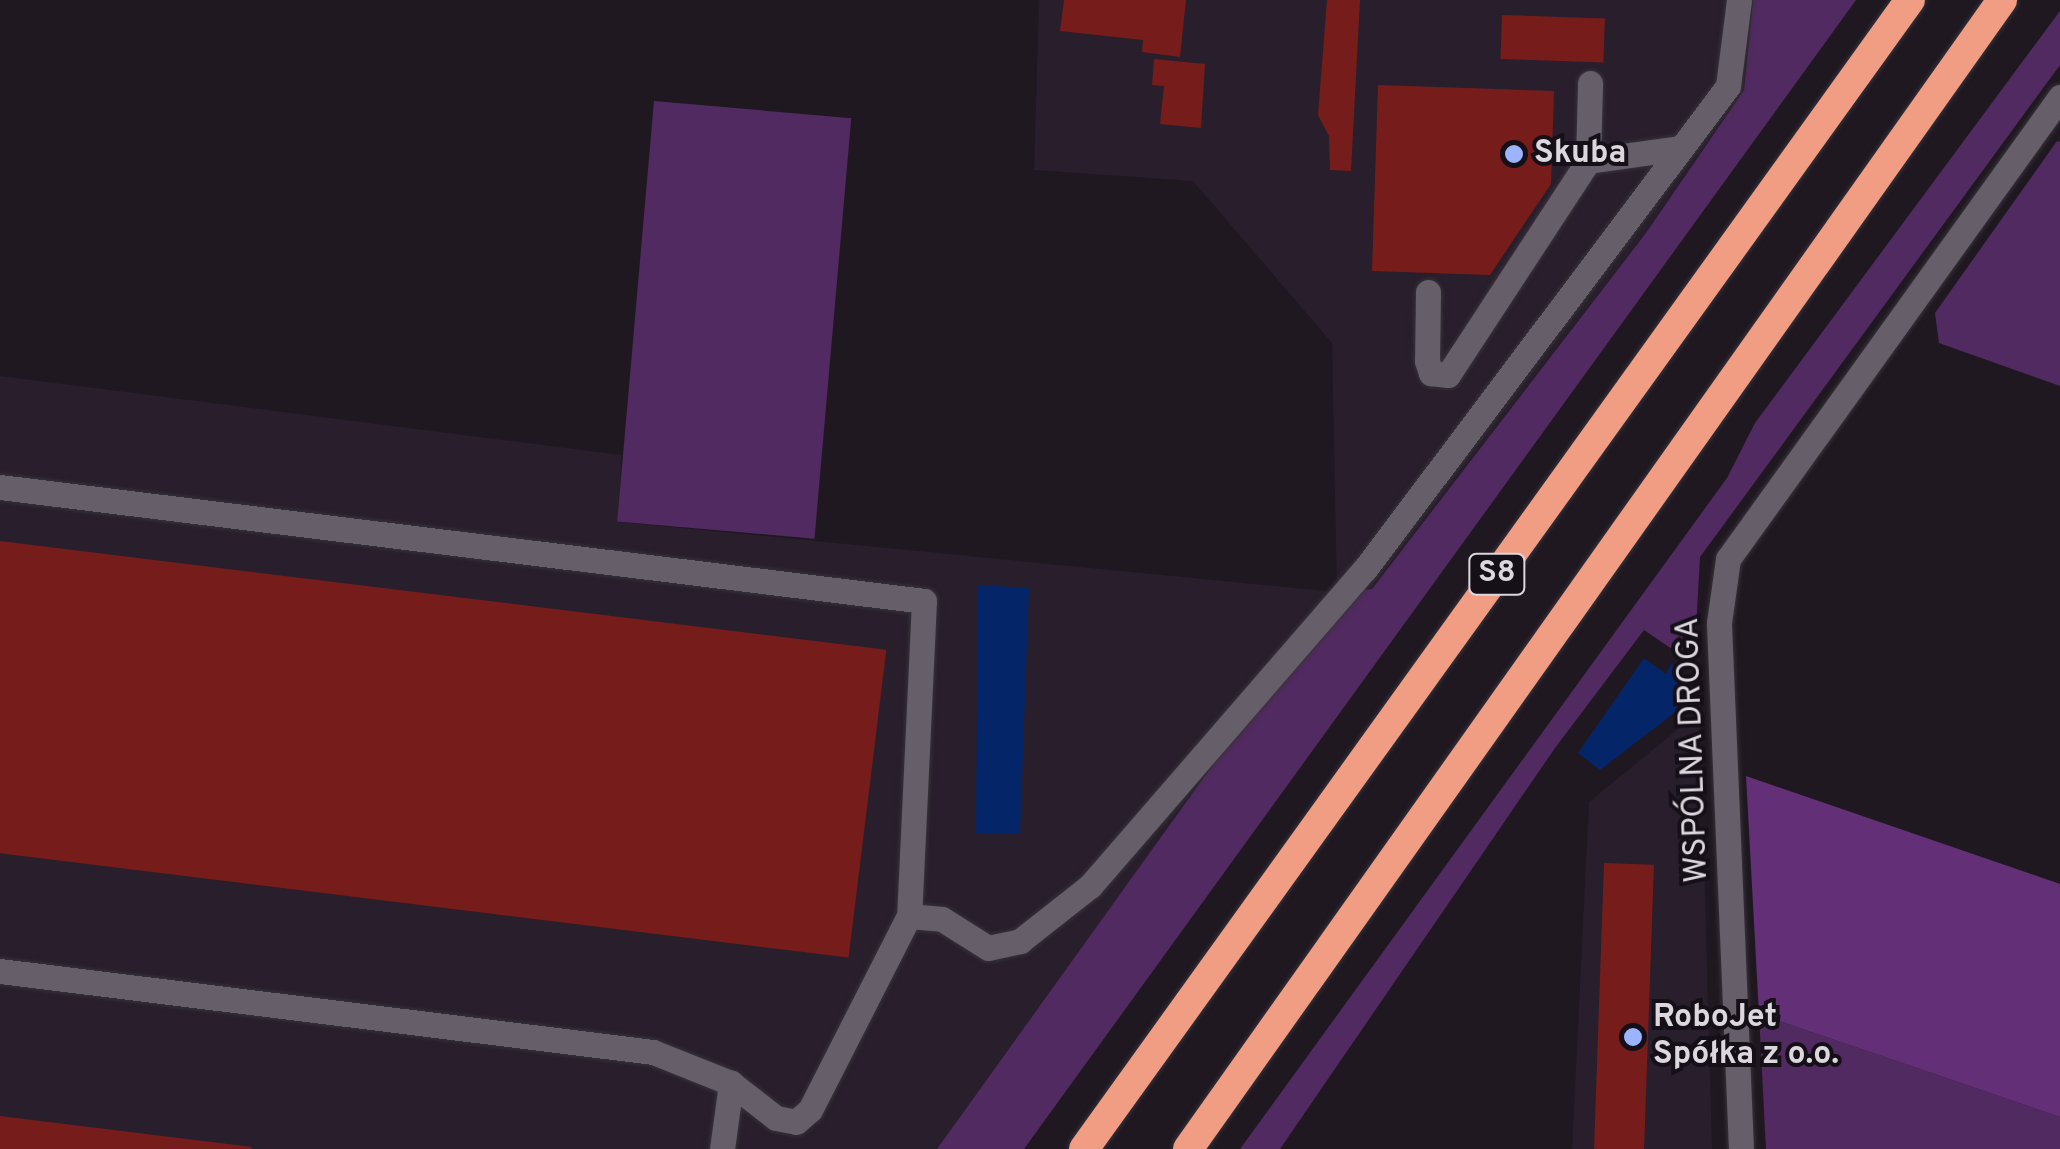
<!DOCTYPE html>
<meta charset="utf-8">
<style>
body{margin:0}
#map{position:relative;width:2060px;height:1149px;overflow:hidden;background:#1f1821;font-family:Overpass,sans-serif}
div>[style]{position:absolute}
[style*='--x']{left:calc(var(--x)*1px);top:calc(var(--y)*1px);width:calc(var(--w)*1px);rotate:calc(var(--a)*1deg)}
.built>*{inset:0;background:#281e2c}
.green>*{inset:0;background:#522a62;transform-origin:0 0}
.forest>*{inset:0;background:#633077}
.water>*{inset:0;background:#042669}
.building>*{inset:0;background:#761d1b;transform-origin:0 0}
.roads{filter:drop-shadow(0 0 2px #373239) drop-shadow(0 0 2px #373239)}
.minor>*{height:25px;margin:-12.5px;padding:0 12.5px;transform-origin:12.5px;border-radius:12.5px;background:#665e69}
.highway>*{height:30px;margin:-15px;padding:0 15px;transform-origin:15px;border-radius:15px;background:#f09d83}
.dots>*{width:28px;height:28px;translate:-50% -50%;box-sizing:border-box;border:5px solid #150f18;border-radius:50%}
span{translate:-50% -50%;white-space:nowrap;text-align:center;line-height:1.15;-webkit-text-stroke:8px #150f18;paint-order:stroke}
.shield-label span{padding:2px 8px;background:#150f18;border:2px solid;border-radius:8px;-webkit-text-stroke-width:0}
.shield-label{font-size:30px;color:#dcd7de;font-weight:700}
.poi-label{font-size:32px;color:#dcd7de;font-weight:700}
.left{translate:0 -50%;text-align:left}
.street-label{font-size:32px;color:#dcd7de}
</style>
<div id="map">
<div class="built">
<i style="clip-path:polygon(1039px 0,1753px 0,1744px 90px,1646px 233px,1372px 589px,1337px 593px,937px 1149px,0 1149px,0 376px,621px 455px,620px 522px,1337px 592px,1332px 343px,1193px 181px,1034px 170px)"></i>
<i style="clip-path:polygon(1699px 712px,1702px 806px,1695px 817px,1697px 851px,1704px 859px,1712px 1149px,1572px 1149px,1589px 802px)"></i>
</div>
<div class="green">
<i style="clip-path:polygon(1753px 0,1856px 0,1024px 1149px,937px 1149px,1337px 592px,1372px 589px,1646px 233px,1744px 90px)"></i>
<i style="clip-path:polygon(2060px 11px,2060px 65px,1700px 557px,1694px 664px,1644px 630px,1555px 748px,1280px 1149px,1240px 1149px,1727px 478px,1755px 423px)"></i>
<i style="left:654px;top:101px;width:198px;height:422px;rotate:5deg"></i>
<i style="clip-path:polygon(2057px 141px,2060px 142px,2060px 386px,1939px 343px,1935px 313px)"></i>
<i style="clip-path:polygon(1759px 1014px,2060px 1117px,2060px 1149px,1766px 1149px)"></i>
</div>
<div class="forest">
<i style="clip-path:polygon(1746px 776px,2060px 884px,2060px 1117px,1759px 1014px)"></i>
</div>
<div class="water">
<i style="clip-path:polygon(978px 585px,1029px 588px,1020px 834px,976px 834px)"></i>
<i style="clip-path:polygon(1644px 658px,1666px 674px,1671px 664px,1680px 668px,1678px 710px,1600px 770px,1578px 753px)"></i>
</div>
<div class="building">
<i style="clip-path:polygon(1064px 0,1186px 0,1180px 57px,1142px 52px,1143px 40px,1060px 31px)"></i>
<i style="clip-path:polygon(1327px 0,1360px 0,1351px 171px,1330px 170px,1329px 136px,1318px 115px)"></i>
<i style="left:1502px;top:15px;width:103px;height:44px;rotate:2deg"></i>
<i style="clip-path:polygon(1154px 59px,1205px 64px,1201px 128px,1160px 124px,1164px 86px,1152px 85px)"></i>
<i style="clip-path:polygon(1378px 85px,1554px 91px,1551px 184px,1490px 275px,1372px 271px)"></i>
<i style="left:0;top:541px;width:893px;height:310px;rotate:7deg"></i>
<i style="left:1604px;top:863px;width:50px;height:286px;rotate:2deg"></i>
<i style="clip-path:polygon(0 1116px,252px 1147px,251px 1149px,0 1149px)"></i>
</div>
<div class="roads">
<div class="minor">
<i style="--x:1588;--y:161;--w:78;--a:-88.5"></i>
<i style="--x:1428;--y:292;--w:69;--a:90.8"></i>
<i style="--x:1427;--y:361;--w:13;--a:72"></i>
<i style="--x:1431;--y:373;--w:17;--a:7"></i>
<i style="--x:1448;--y:375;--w:256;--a:-56.8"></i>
<i style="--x:1588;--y:161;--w:94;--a:-8"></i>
<i style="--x:0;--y:487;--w:931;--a:7.03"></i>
<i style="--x:924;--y:601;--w:315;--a:92.7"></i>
<i style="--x:0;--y:971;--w:658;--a:7.07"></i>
<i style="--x:653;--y:1052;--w:84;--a:21.7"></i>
<i style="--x:722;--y:1149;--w:67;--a:-82.2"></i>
<i style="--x:731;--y:1083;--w:57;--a:37.9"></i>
<i style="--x:776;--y:1118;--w:20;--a:11"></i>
<i style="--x:796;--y:1122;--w:18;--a:-41"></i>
<i style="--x:810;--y:1110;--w:218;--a:-63"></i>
<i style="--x:909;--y:916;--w:33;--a:5"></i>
<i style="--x:942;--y:919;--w:54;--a:32.2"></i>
<i style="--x:988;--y:948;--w:33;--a:-12"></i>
<i style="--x:1020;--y:941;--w:89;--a:-38.2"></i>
<i style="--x:1090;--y:886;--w:420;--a:-49.1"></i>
<i style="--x:1365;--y:569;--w:604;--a:-53.07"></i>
<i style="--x:1728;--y:86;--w:87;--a:-82.7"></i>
<i style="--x:1741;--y:1149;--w:526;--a:-92.4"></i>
<i style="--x:1719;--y:623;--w:65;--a:-82"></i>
<i style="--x:1728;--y:559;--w:569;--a:-54.3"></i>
</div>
<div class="highway">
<i style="--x:1084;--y:1149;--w:1415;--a:-54.29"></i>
<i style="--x:1188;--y:1149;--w:1408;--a:-54.68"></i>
</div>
</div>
<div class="dots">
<i style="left:1514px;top:154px;background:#9bb4fd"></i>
<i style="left:1633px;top:1037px;background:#9bb4fd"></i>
</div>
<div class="shield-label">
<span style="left:1497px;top:574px">S8</span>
</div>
<div class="poi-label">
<span class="left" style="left:1534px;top:154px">Skuba</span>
<span class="left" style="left:1653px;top:1037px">RoboJet<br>Spółka z o.o.</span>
</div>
<div class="street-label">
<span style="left:1694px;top:750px;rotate:-92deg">WSPÓLNA DROGA</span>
</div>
</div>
